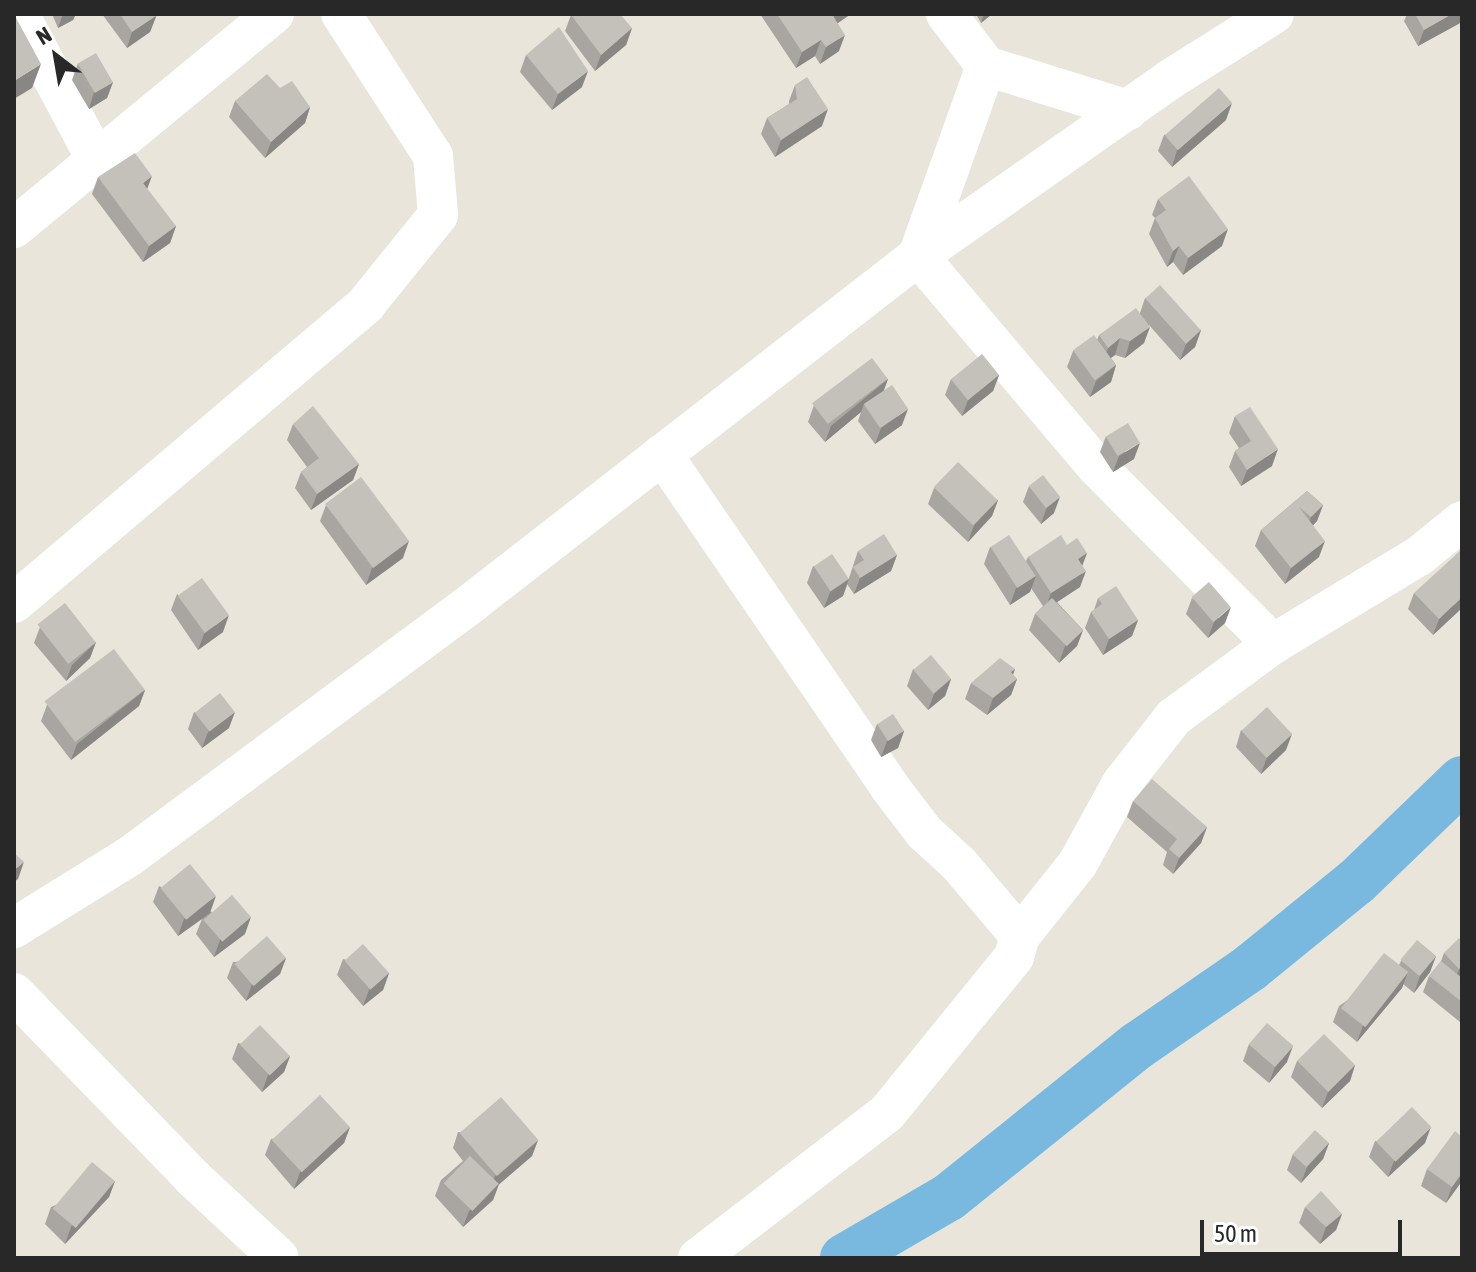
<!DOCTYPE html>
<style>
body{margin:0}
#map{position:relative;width:1476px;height:1272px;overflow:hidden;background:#e9e5db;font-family:"Asap Condensed",sans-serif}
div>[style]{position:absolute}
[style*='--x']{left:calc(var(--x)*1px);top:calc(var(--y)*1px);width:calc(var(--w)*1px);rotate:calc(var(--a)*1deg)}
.river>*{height:48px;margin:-24px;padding:0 24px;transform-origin:24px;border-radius:24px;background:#79b9e0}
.minor>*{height:40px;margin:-20px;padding:0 20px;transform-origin:20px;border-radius:20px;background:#fff}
.wall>*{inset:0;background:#a9a6a1}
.shaded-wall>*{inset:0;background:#898783}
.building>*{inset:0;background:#c4c1bb;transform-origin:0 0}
span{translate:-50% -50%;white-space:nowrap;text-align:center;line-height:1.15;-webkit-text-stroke:6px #fff;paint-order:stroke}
.frame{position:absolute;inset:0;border:16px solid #282828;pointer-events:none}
.north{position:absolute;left:16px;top:16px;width:80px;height:80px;-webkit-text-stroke:6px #fff;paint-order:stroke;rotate:329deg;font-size:22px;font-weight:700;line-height:32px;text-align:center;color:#282828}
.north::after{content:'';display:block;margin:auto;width:28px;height:36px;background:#282828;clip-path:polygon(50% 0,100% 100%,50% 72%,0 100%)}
.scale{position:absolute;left:1200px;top:1220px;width:202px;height:36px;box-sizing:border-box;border:4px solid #282828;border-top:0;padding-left:10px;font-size:24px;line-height:28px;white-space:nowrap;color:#282828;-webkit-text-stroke:6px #fff;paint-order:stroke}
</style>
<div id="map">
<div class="river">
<i style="--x:844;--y:1258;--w:121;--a:-30.2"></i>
<i style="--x:949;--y:1197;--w:241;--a:-38.8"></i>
<i style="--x:1137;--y:1046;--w:137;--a:-34.6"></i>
<i style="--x:1250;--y:968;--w:136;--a:-39.1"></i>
<i style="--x:1356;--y:882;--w:147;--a:-43.9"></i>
</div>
<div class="minor">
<i style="--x:19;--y:14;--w:164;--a:62"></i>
<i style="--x:946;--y:14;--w:66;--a:52.4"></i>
<i style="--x:986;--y:66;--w:149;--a:17.2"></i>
<i style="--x:986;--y:66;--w:202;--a:109.7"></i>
<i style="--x:918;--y:256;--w:277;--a:49.7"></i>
<i style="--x:1097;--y:467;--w:250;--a:45.2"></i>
<i style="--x:14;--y:228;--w:337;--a:-39.5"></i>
<i style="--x:662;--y:454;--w:402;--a:55.6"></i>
<i style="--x:889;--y:786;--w:58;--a:52.7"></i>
<i style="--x:924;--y:832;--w:47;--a:42.4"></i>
<i style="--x:959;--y:864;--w:94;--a:49.7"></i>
<i style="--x:14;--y:603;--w:462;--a:-40.3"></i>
<i style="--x:366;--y:304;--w:114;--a:-51"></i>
<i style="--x:438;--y:215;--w:59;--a:-94.8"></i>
<i style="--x:433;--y:156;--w:169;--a:-122.9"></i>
<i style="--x:14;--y:928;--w:137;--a:-31.8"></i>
<i style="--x:130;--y:856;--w:428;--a:-36.5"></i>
<i style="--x:474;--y:601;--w:562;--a:-37.85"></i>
<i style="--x:918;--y:256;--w:307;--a:-35"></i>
<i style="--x:1169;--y:80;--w:124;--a:-32.2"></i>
<i style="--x:14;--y:993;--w:257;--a:45.9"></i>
<i style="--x:193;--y:1178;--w:117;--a:42.9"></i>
<i style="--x:698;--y:1258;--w:238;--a:-37.5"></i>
<i style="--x:887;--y:1113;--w:201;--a:-50.9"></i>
<i style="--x:1014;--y:957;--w:22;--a:-74"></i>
<i style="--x:1020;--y:936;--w:93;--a:-51.5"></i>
<i style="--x:1078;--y:863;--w:91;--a:-61.2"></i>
<i style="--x:1122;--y:783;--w:84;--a:-51.8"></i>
<i style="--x:1174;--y:717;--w:123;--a:-36.4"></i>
<i style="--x:1273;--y:644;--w:170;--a:-31.1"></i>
<i style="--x:1419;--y:556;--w:55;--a:-39.1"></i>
</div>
<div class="wall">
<i style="clip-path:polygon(52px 14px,76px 14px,73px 20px,58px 28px)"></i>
<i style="clip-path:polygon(102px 14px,157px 14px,150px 32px,127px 48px)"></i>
<i style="clip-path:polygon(760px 14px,851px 14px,838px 23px,839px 51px,820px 64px,815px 56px,796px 68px)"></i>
<i style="clip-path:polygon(976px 14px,992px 14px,981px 23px)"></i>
<i style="clip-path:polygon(1407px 14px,1462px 14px,1462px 22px,1418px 46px,1404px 21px)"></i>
<i style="clip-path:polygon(571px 15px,632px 28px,626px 45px,595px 71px,565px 31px)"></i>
<i style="clip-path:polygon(526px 55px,582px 87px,552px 110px,520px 72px)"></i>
<i style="clip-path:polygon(78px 63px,113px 82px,107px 98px,89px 109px,72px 80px)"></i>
<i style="clip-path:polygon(795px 85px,822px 126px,775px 157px,761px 134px,767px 118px,789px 104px,789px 101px)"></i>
<i style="clip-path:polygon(280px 88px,310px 107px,305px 123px,265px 158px,229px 117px,235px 101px)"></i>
<i style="clip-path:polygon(1226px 120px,1172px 167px,1158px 151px,1164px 135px)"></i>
<i style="clip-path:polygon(98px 177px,176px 226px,170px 243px,143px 262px,92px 194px)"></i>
<i style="clip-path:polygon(1158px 199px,1222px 246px,1183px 275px,1173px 262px,1167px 267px,1149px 234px,1155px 218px,1152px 215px)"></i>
<i style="clip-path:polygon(1145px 298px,1201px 330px,1195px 347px,1180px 360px,1149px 325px,1144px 343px,1125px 358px,1115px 355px,1111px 358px,1116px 365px,1111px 382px,1090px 397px,1067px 367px,1073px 351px,1097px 340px,1099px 335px,1140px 313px)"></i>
<i style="clip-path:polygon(999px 375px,993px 391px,962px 416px,945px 395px,951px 379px)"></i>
<i style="clip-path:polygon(888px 379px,884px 390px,902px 425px,875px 444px,858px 421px,861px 412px,825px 442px,808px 422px,814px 405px)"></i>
<i style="clip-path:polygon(1235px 416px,1272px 466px,1241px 486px,1229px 467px,1235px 451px,1239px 448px,1229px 433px)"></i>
<i style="clip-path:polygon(293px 424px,359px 464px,353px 480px,311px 510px,295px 488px,301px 472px,307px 467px,287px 440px)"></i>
<i style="clip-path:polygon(1106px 436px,1134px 459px,1113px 472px,1100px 452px)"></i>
<i style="clip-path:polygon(1029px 486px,1054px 513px,1041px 524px,1023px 502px)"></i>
<i style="clip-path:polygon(934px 488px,998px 500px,992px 516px,968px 542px,928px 504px)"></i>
<i style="clip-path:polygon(1307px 491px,1323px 505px,1317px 521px,1313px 525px,1319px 557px,1285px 584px,1255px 546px,1261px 530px)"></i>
<i style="clip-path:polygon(326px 505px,403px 558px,366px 585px,320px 521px)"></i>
<i style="clip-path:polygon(1067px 545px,1087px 553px,1082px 565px,1080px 587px,1057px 602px,1083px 630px,1077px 646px,1059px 663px,1029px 630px,1035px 614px,1043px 606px,1031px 588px,1030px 592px,1010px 605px,984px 564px,990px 547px,1026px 561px,1028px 557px)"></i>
<i style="clip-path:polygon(858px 551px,897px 555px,891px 571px,854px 594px,847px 584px)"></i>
<i style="clip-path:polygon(813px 566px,849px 579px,843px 596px,824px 608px,807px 583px)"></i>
<i style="clip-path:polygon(1414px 593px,1462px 608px,1433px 635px,1408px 609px)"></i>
<i style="clip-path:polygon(177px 594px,223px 632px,198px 650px,171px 610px)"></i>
<i style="clip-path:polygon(1098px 598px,1138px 620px,1132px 636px,1103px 655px,1085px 628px,1091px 612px,1094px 610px)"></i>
<i style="clip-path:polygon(1192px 598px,1225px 623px,1208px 638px,1186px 614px)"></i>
<i style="clip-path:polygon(40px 627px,96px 642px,90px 658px,66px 681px,34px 643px)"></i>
<i style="clip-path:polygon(913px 669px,951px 679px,945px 696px,928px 710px,907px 686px)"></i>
<i style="clip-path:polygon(1015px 669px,1013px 675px,1017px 679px,1011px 695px,987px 715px,965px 699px,971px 683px)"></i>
<i style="clip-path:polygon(145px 690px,139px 706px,71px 760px,41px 721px,47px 705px)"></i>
<i style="clip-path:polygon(194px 712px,229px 728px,202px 748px,188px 729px)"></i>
<i style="clip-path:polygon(877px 724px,904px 731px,898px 748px,881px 757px,871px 740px)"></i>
<i style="clip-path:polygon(1241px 730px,1286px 750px,1261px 774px,1236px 747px)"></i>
<i style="clip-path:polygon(1133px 801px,1207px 827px,1201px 843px,1173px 874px,1163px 865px,1167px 852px,1127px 817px)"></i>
<i style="clip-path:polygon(159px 886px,210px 911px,245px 934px,214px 957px,196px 934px,202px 919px,178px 936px,153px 902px)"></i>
<i style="clip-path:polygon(1462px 941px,1462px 976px,1461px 977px,1462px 978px,1462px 1020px,1460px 1022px,1423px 992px,1429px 976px,1441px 961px,1444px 953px)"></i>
<i style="clip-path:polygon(1436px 956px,1430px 972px,1414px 993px,1403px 984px,1402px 988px,1357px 1042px,1333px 1022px,1339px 1006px,1399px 965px,1401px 961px)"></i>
<i style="clip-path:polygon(286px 958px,280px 974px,246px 1001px,227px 978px,233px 962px)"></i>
<i style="clip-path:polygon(343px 959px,389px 973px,383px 990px,363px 1006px,337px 975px)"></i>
<i style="clip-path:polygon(238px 1043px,290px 1056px,284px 1072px,262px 1092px,232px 1059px)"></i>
<i style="clip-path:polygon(1249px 1044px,1287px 1062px,1269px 1083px,1243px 1061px)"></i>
<i style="clip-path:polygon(1297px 1061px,1355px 1065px,1350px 1081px,1322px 1108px,1291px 1077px)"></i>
<i style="clip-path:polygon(350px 1127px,344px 1143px,294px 1189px,265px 1155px,271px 1139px)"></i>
<i style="clip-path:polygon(458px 1132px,538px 1140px,532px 1156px,499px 1184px,493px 1200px,463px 1227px,435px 1196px,441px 1180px,463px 1161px,453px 1148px)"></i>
<i style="clip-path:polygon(1462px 1137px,1462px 1181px,1446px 1203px,1421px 1186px,1427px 1169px)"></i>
<i style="clip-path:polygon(1375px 1141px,1425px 1143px,1388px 1177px,1369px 1157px)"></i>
<i style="clip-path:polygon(1329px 1143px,1323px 1159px,1301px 1183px,1287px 1170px,1293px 1154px)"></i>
<i style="clip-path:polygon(115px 1181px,109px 1197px,65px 1244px,45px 1224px,51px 1207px)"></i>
<i style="clip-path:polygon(1305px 1207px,1342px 1214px,1336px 1230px,1320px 1244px,1299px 1223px)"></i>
</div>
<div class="shaded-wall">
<i style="clip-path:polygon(63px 14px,76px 14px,73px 20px,58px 28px)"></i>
<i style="clip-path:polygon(150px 14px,157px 14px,150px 32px,127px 48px,132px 32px)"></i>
<i style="clip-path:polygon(832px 14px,851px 14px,826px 31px)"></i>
<i style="clip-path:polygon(984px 14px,992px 14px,981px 23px)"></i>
<i style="clip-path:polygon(1452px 14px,1462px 14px,1462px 22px,1418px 46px,1424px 30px)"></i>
<i style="clip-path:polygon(632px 28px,626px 45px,595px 71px,601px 55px)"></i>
<i style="clip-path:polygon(845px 35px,839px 51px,820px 64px,826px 47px)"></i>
<i style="clip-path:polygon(821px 40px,815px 56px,796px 68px,802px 52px)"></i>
<i style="clip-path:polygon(41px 64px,32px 88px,14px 99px,14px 81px)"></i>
<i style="clip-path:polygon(588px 71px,582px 87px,552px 110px,558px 94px)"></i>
<i style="clip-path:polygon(113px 82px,107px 98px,89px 109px,94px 92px)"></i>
<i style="clip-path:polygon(1232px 103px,1226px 120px,1172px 167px,1177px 150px)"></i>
<i style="clip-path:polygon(310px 107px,305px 123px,265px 158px,271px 142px)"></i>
<i style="clip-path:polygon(828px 109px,822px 126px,775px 157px,781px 140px)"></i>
<i style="clip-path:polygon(152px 176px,146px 192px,143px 183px)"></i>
<i style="clip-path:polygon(176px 226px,170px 243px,143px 262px,149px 246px)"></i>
<i style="clip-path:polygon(1228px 229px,1222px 246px,1183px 275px,1188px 258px)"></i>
<i style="clip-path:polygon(1179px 246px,1173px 262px,1167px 267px,1173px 251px)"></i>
<i style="clip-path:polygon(1150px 327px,1144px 343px,1125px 358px,1130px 341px)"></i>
<i style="clip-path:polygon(1201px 330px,1195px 347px,1180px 360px,1186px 344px)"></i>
<i style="clip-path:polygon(1120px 338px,1115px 355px,1102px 364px,1108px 348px)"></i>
<i style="clip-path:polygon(1116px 365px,1111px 382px,1090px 397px,1096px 381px)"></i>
<i style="clip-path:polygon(999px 375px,993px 391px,962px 416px,968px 400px)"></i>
<i style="clip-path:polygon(888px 379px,882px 395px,864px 404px,861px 412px,825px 442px,831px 426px)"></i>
<i style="clip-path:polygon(908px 409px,902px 425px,875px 444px,881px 428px)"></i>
<i style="clip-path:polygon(1140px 443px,1134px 459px,1113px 472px,1119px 456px)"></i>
<i style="clip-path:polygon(1278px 449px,1272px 466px,1241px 486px,1247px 470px)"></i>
<i style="clip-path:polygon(359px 464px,353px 480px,311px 510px,317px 494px)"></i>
<i style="clip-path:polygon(1060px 497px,1054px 513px,1041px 524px,1047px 507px)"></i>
<i style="clip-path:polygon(998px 500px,992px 516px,968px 542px,974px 525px)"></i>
<i style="clip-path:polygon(1323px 505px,1317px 521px,1305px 534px,1311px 517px)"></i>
<i style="clip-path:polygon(409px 541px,403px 558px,366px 585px,372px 568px)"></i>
<i style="clip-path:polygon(1325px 541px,1319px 557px,1285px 584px,1291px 568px)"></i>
<i style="clip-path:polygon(1087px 553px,1081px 569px,1078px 559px)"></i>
<i style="clip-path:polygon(897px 555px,891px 571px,854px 594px,860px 578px)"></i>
<i style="clip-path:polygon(1086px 571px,1080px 587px,1045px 610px,1051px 593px)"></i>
<i style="clip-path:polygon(1036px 576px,1030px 592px,1010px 605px,1016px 588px)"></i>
<i style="clip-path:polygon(849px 579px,843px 596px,824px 608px,830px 592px)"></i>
<i style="clip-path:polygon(1462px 597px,1462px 608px,1433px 635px,1439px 619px)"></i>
<i style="clip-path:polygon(1231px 607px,1225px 623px,1208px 638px,1214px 622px)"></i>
<i style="clip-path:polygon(229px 615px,223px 632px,198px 650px,204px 634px)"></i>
<i style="clip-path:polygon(1138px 620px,1132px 636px,1103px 655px,1109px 639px)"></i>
<i style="clip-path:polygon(1083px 630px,1077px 646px,1059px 663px,1065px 646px)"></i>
<i style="clip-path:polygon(96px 642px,90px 658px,66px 681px,72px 665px)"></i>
<i style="clip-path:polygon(1015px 669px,1009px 685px,1017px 679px,1011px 695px,987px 715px,993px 698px,1011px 672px)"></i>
<i style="clip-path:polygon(951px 679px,945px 696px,928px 710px,934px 694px)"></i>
<i style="clip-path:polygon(145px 690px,139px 706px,71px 760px,77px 744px)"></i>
<i style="clip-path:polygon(235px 712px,229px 728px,202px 748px,208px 732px)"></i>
<i style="clip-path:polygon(904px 731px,898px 748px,881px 757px,887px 741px)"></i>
<i style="clip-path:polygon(1292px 734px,1286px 750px,1261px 774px,1267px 757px)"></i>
<i style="clip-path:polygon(1207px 827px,1201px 843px,1173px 874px,1179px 858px)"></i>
<i style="clip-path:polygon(24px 862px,18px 879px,14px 882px,14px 870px)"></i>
<i style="clip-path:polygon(216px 896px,210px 913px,178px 936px,184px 919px)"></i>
<i style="clip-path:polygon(251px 917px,245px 934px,214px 957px,220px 940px)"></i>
<i style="clip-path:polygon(1436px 956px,1430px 972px,1414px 993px,1420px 976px)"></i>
<i style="clip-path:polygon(286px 958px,280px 974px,246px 1001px,252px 984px)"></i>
<i style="clip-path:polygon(1462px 966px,1462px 976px,1453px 985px,1459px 969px)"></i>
<i style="clip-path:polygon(1408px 972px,1402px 988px,1357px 1042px,1363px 1026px)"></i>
<i style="clip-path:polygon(389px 973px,383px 990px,363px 1006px,369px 990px)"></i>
<i style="clip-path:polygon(1293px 1046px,1287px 1062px,1269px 1083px,1275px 1067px)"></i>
<i style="clip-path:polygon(290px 1056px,284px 1072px,262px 1092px,268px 1075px)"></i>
<i style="clip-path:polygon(1355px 1065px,1350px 1081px,1322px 1108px,1328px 1092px)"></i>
<i style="clip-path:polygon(350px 1127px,344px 1143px,294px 1189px,300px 1172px)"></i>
<i style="clip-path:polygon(1431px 1127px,1425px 1143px,1388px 1177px,1394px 1161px)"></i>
<i style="clip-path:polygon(538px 1140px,532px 1156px,489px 1193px,495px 1176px)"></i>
<i style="clip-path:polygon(1329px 1143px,1323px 1159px,1301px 1183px,1307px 1167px)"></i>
<i style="clip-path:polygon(1462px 1173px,1462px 1181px,1446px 1203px,1452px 1187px)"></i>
<i style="clip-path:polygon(115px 1181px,109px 1197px,65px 1244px,71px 1227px)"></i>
<i style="clip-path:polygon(499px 1184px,493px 1200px,463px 1227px,469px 1211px)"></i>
<i style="clip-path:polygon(1342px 1214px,1336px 1230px,1320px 1244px,1326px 1227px)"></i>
</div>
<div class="building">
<i style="clip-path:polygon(120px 14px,155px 14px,156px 16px,132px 32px)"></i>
<i style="clip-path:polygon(572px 14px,620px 14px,632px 28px,601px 55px,571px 15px)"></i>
<i style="clip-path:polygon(777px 14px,832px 14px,845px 35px,826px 47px,821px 40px,802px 52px)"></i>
<i style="clip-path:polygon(1415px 14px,1452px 14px,1424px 30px)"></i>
<i style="clip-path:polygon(14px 16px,15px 16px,41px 64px,14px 81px)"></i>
<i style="clip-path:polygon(559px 27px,588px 71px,558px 94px,526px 55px)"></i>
<i style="left:96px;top:53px;width:34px;height:21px;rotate:60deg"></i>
<i style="clip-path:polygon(267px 74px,280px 88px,292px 81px,310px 107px,271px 142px,235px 101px)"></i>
<i style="clip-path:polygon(807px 77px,828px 109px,781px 140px,767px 118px,797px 99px,795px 85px)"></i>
<i style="left:1219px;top:88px;width:20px;height:72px;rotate:49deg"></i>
<i style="clip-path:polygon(135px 153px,152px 176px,143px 183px,176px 226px,149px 246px,98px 177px)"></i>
<i style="clip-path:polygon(1189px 176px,1228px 229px,1188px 258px,1179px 246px,1173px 251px,1155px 218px,1166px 210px,1158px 199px)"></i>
<i style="left:1160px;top:285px;width:61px;height:20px;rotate:48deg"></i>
<i style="clip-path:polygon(1136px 308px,1150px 327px,1130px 341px,1120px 338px,1108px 348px,1099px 335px)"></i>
<i style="left:1094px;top:335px;width:37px;height:26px;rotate:54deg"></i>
<i style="left:982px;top:354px;width:27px;height:40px;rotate:51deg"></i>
<i style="left:872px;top:358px;width:26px;height:75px;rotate:53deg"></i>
<i style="left:892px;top:385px;width:29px;height:34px;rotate:56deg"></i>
<i style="clip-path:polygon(313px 406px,359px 464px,317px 494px,301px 472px,319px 458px,293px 424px)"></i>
<i style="clip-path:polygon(1250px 407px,1278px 449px,1247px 470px,1235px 451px,1251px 441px,1235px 416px)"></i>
<i style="left:1128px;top:423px;width:23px;height:26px;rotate:59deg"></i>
<i style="left:958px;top:462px;width:55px;height:35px;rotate:44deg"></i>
<i style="left:1043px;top:475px;width:28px;height:18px;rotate:52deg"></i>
<i style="left:361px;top:477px;width:80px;height:45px;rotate:53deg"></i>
<i style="clip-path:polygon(1307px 491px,1323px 505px,1311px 517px,1299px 507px,1325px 541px,1291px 568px,1261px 530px)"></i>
<i style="clip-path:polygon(884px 534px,897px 555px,860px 578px,853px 567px,864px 560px,858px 551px)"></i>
<i style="left:1009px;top:535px;width:49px;height:22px;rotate:57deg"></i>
<i style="clip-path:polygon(1061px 535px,1067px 545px,1077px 538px,1087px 553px,1078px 559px,1086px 571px,1051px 593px,1028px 557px)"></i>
<i style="clip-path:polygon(1461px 550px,1462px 552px,1462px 597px,1439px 619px,1414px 593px)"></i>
<i style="left:832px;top:554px;width:30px;height:22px;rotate:56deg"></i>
<i style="left:202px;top:578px;width:46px;height:30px;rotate:54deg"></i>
<i style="left:1209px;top:582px;width:33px;height:23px;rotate:49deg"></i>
<i style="clip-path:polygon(1116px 586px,1138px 620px,1109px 639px,1091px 612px,1102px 604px,1098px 598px)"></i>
<i style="left:1052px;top:598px;width:45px;height:23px;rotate:46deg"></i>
<i style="left:65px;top:603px;width:50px;height:35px;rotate:52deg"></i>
<i style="left:114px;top:649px;width:51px;height:87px;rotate:53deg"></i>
<i style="left:931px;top:655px;width:31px;height:23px;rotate:50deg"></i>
<i style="clip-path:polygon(1000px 658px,1015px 669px,1011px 672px,1017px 679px,993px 698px,971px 683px)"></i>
<i style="left:220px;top:693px;width:24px;height:32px;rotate:52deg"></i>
<i style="left:1267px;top:707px;width:37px;height:35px;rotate:47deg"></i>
<i style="left:893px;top:714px;width:20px;height:19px;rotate:57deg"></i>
<i style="clip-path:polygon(1152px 779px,1207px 827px,1179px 858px,1169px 849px,1177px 839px,1133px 801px)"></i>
<i style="clip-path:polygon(14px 853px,24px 862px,14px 870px)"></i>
<i style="left:190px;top:864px;width:41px;height:38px;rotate:51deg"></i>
<i style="left:232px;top:895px;width:29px;height:38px;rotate:49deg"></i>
<i style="left:267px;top:936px;width:29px;height:43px;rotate:49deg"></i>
<i style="clip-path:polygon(1459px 938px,1462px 941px,1462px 966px,1459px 969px,1444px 953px)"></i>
<i style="left:1417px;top:940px;width:25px;height:26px;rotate:40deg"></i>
<i style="left:363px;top:944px;width:39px;height:25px;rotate:48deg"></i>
<i style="left:1384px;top:953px;width:31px;height:70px;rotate:38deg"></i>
<i style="clip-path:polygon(1441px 961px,1462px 978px,1462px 1002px,1429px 976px)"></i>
<i style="left:1267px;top:1023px;width:35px;height:28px;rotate:41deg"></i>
<i style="left:260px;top:1025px;width:43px;height:28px;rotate:46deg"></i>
<i style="left:1324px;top:1034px;width:44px;height:38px;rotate:45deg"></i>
<i style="left:320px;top:1095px;width:44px;height:66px;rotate:47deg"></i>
<i style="left:501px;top:1097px;width:57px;height:55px;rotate:49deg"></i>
<i style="left:1412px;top:1107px;width:28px;height:50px;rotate:46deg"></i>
<i style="left:1315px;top:1130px;width:19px;height:33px;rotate:43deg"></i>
<i style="clip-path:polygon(1455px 1131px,1462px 1137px,1462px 1173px,1452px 1187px,1427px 1169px)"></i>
<i style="left:470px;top:1156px;width:40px;height:38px;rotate:44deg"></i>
<i style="left:92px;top:1162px;width:30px;height:61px;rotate:40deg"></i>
<i style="clip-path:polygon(1321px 1191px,1342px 1214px,1326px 1227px,1305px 1207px)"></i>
</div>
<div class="frame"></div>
<div class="north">N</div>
<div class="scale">50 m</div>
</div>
